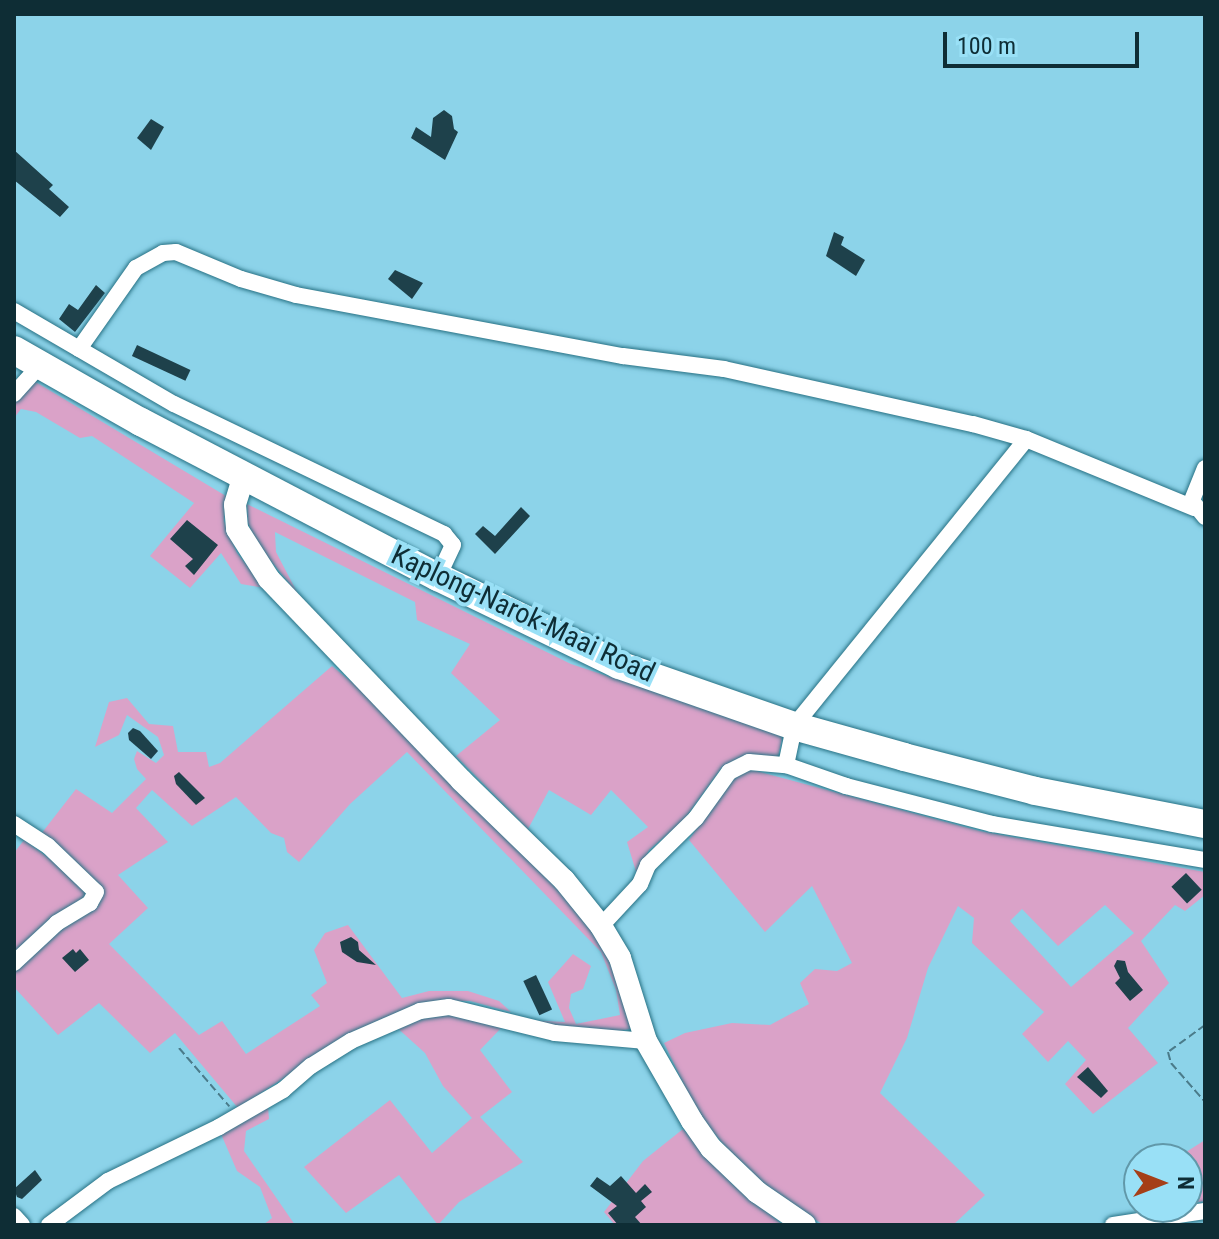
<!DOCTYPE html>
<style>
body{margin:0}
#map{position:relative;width:1219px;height:1239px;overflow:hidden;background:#8cd3e9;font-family:"Roboto Condensed",sans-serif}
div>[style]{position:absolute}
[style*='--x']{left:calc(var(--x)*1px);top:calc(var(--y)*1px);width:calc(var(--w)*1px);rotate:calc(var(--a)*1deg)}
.green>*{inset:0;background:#daa2c8}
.building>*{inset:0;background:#1e414b;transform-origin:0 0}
.path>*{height:2px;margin-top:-1px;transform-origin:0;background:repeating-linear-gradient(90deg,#4a7b8a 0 8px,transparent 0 12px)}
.roads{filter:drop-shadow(0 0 2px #277184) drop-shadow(0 0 2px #277184)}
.street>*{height:16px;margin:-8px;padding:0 8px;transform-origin:8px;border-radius:8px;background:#fff}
.secondary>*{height:22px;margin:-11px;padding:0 11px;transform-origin:11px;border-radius:11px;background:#fff}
.highway>*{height:28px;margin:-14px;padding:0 14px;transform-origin:14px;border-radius:14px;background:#fff}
span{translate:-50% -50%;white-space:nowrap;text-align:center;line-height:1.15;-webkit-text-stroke:8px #99e0f6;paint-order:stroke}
.street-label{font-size:28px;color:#0e2d35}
.frame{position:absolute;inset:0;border:16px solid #0e2d35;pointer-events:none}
.north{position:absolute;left:1123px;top:1143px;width:80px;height:80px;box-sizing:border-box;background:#99e0f6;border:2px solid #6198a9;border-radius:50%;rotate:90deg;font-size:22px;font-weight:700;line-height:32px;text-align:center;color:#0e2d35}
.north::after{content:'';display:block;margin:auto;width:28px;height:36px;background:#a53f18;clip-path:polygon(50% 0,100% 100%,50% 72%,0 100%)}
.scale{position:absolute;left:943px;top:32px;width:196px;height:36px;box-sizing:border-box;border:4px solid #0e2d35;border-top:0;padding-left:10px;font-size:24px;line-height:28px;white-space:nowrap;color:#0e2d35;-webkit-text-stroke:6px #99e0f6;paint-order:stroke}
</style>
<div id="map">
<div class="green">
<i style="clip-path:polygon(34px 381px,226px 496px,224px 521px,237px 553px,265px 588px,241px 584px,221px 553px,190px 588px,150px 556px,194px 503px,92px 436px,80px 438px,36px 412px,21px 409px,14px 418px,14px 402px)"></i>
<i style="clip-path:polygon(247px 504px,571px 664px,783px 734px,778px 757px,748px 755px,722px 767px,683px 821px,649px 850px,637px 875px,627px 842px,648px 827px,611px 790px,591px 815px,549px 790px,528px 829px,456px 756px,500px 720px,451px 673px,470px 644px,417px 620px,415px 602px,275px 532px,276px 552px,298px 594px,257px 544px,248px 523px)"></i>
<i style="clip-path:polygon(332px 666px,364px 692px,598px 931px,632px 1013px,630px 1029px,610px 1033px,556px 1029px,525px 1020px,565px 1022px,548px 982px,573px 954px,591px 966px,583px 989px,571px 994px,569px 1008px,576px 1024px,620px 1015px,616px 990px,601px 952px,407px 752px,350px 804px,299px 862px,287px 852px,284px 838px,271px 833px,236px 797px,192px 826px,152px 790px,136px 808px,168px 842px,118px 875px,148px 908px,109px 944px,199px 1035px,222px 1021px,246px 1054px,320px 1006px,311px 995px,327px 983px,314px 950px,325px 933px,348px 925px,402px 998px,429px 991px,468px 991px,499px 1001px,511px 1012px,470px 1001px,443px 1001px,351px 1034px,238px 1108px,175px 1033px,150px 1053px,99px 1003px,58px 1035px,14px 987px,14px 969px,60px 926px,97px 907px,101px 895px,41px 834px,76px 789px,112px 813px,146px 779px,137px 769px,134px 759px,137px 751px,156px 763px,164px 755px,158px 737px,127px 715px,119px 735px,95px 747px,109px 702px,127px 698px,149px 724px,173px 726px,178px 752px,206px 752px,209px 767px,220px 763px)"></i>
<i style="clip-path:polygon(evenodd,749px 769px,980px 831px,1205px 872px,1205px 895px,1185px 911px,1175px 905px,1141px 941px,1169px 983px,1128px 1028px,1158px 1063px,1093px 1114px,1065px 1084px,1086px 1060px,1068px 1041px,1048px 1062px,1022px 1034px,1044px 1012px,972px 943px,974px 918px,958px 906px,928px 968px,907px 1038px,880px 1093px,985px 1195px,953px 1225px,824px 1225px,778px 1197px,723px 1144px,697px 1112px,664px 1043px,685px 1033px,732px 1023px,770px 1025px,809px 1004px,800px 983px,815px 969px,837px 971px,852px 963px,812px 886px,765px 932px,689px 840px,732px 776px,749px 769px,1105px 905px,1134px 933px,1071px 987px,1010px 921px,1022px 909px,1058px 946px,1105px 905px)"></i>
<i style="clip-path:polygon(24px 840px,83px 883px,87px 891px,82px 900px,14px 956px,14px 853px)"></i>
<i style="clip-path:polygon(443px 1012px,504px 1025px,480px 1050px,512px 1092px,480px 1117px,523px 1162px,459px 1202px,438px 1225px,399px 1175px,346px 1213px,304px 1167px,390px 1100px,432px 1153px,472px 1118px,443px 1086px,425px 1053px,394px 1025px)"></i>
<i style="clip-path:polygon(268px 1107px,269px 1119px,246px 1131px,244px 1151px,295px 1225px,263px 1225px,272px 1218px,260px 1187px,237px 1171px,221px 1134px)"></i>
<i style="clip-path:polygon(683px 1129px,732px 1184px,783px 1225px,615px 1225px,604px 1212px,643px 1161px)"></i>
<i style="clip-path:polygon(1205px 1140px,1205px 1201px,1187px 1204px,1187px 1159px,1175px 1159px)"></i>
</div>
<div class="building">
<i style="clip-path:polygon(444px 110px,452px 116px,454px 129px,458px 132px,445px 160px,411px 138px,416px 127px,431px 137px,433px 118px)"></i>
<i style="clip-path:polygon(151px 119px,164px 127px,151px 150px,137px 138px)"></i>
<i style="clip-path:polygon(14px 150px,53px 185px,49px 189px,69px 207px,60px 217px,14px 180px)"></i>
<i style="clip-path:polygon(834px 232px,844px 237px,841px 245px,865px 260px,856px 276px,826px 256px)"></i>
<i style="clip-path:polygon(395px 270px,423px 283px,412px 299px,388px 279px)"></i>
<i style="clip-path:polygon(96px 285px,105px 293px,75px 332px,59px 319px,69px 304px,78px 310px)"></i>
<i style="left:137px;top:345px;width:59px;height:12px;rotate:25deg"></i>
<i style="clip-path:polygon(521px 507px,530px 516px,495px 554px,475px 534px,483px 526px,495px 536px)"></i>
<i style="clip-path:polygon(187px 520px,218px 545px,194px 575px,185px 566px,193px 559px,170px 539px)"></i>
<i style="clip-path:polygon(133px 728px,140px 731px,158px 751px,151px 759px,129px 740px,128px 733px)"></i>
<i style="clip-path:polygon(179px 772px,205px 798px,196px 805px,176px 784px,174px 776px)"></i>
<i style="left:1186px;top:873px;width:23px;height:20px;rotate:47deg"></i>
<i style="clip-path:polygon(351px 937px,358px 942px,359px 950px,376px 965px,357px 962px,342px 952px,340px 942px)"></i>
<i style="clip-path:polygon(73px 949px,76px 953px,80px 949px,89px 960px,75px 972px,62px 958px)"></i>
<i style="clip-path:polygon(1117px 960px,1125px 961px,1128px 972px,1143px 990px,1130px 1001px,1115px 983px,1120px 978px,1114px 966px)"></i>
<i style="left:536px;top:975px;width:38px;height:14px;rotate:65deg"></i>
<i style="clip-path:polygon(1088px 1067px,1108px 1091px,1101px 1098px,1077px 1077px)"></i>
<i style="clip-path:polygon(35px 1170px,42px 1180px,22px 1199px,17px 1197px,14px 1189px)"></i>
<i style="clip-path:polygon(621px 1176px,636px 1193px,645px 1184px,652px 1192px,641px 1201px,646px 1207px,635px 1217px,642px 1225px,618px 1225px,608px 1213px,617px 1206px,590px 1186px,597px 1177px,610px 1186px)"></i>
</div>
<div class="path">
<i style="--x:1205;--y:1025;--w:46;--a:143.9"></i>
<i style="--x:1168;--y:1052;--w:11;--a:75"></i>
<i style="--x:1171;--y:1063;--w:52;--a:48.9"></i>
<i style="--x:179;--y:1048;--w:77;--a:49.2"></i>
</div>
<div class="roads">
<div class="street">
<i style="--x:14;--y:311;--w:185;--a:30.2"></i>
<i style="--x:174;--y:404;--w:300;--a:25.7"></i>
<i style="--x:444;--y:534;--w:14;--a:51"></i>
<i style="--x:453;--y:545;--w:35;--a:115"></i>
<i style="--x:79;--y:349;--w:99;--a:-54.9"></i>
<i style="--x:136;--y:268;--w:31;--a:-29"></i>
<i style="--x:163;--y:253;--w:13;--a:-4"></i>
<i style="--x:176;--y:252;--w:70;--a:22.6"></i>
<i style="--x:241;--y:279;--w:57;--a:16.2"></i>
<i style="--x:296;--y:295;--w:333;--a:10.6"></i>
<i style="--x:623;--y:356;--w:102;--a:7.3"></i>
<i style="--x:724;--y:369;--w:255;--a:12.5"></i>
<i style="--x:973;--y:424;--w:55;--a:15.8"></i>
<i style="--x:1026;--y:439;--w:182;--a:22.3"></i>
<i style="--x:14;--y:394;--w:38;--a:-48"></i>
<i style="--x:1205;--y:468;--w:35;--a:112"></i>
<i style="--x:1192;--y:501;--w:21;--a:51"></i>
<i style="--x:786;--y:765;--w:40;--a:-78"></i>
<i style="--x:794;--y:726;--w:369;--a:-51"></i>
<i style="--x:14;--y:824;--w:40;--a:32.9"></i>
<i style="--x:48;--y:846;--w:66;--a:43.8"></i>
<i style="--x:96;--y:892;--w:13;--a:119"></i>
<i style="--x:90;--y:903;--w:39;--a:149"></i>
<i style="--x:57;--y:923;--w:59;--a:137.1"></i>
<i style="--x:601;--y:926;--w:57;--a:-47.1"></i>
<i style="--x:640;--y:884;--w:21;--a:-67"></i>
<i style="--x:648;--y:865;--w:67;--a:-44.4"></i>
<i style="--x:696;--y:818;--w:57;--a:-54.3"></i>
<i style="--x:729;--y:772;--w:22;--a:-27"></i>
<i style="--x:749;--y:762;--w:37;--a:5"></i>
<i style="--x:786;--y:765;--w:64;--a:19.3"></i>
<i style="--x:846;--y:786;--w:151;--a:14.6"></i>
<i style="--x:992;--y:824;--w:216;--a:9.6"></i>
<i style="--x:14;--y:1216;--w:12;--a:48"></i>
<i style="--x:49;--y:1225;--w:74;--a:-36.7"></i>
<i style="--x:108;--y:1181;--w:123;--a:-25.9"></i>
<i style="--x:219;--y:1127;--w:74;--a:-30"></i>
<i style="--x:283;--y:1090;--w:37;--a:-41"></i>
<i style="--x:311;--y:1066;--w:47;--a:-32"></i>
<i style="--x:351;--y:1041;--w:75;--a:-23.5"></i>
<i style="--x:420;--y:1011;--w:29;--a:-8"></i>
<i style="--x:449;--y:1007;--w:109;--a:13.8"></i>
<i style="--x:555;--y:1033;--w:91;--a:5"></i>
<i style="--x:1113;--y:1225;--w:93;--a:-8.7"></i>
</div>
<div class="secondary">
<i style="--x:244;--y:475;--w:31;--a:107"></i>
<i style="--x:235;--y:505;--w:24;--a:85"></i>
<i style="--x:237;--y:529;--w:59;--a:57.4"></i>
<i style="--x:269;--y:579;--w:278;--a:46.3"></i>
<i style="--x:461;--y:780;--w:144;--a:44.2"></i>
<i style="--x:564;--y:880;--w:59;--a:51.2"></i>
<i style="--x:601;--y:926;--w:37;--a:59"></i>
<i style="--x:620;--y:958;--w:87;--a:72.6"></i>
<i style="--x:646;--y:1041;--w:92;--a:60.1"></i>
<i style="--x:692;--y:1121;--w:33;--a:55"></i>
<i style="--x:711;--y:1148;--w:64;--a:43.7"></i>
<i style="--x:757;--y:1192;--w:58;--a:34.5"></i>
</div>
<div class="highway">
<i style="--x:14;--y:350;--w:146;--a:29.6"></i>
<i style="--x:141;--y:422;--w:335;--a:27.6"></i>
<i style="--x:438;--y:577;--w:201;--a:25.9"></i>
<i style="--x:619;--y:665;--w:185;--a:19.2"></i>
<i style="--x:794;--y:726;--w:114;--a:15.7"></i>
<i style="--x:904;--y:757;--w:135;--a:14.5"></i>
<i style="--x:1035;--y:791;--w:173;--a:11"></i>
</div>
</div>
<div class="street-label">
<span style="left:523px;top:614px;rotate:25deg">Kaplong-Narok-Maai Road</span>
</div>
<div class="frame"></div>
<div class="north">N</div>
<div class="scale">100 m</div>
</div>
